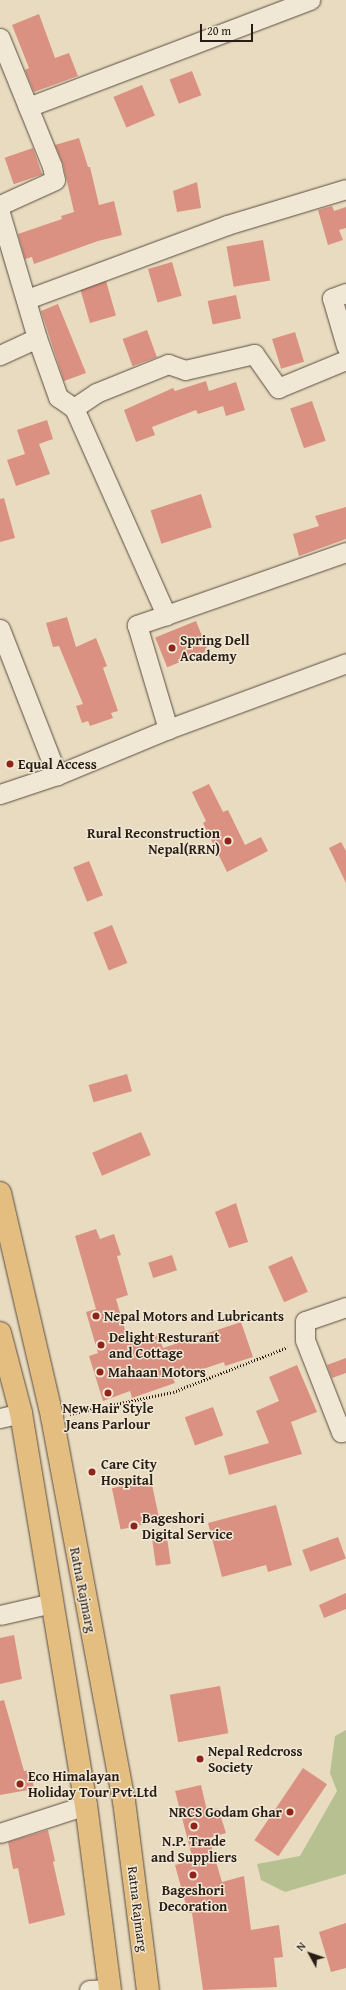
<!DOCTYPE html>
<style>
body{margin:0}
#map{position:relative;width:346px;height:1990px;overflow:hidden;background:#e8dbbf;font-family:"Gentium Book Plus",serif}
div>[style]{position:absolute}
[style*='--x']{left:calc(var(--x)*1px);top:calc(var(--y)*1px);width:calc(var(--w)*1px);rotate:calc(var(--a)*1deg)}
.green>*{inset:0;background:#b7c091}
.building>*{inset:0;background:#db9181;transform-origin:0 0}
.path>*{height:2.5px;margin-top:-1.25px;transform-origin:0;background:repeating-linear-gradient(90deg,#291c15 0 1px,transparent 0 3px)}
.roads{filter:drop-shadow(0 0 1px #594c40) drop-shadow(0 0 1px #594c40)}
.minor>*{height:19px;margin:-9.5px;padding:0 9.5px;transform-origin:9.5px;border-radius:9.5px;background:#f0e8d5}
.highway>*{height:22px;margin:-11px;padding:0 11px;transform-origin:11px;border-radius:11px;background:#e4be80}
.dots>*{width:11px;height:11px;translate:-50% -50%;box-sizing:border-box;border:2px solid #f0e8d5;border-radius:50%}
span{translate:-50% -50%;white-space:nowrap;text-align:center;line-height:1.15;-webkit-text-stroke:3px #f0e8d5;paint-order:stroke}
.poi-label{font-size:14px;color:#291c15;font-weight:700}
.left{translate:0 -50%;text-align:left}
.right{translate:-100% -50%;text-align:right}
.street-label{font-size:14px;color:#291c15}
.north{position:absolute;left:290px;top:1934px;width:40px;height:40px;-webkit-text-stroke:3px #f0e8d5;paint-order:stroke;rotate:310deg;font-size:11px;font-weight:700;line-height:16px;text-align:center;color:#291c15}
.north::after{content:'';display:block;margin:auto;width:14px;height:18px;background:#291c15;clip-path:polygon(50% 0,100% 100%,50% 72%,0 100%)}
.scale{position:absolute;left:200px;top:24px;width:53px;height:18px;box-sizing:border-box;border:2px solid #291c15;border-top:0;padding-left:5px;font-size:12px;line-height:14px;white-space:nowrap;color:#291c15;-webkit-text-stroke:3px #f0e8d5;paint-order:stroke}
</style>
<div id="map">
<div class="green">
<i style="clip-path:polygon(346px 1730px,346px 1874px,285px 1892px,261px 1880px,257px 1864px,300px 1856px,337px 1791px,330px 1773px,335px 1736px)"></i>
</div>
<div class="building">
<i style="clip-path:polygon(39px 14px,55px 58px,69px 53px,78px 76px,34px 92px,25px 70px,29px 68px,12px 25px)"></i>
<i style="left:192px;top:71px;width:26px;height:24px;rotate:69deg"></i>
<i style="left:142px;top:85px;width:33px;height:31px;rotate:67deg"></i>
<i style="clip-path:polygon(79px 138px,88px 167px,90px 167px,99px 205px,114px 201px,122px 235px,98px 241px,34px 264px,32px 257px,25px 259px,18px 234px,62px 219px,61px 216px,74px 212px,63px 164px,55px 145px)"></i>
<i style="left:33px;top:148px;width:28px;height:30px;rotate:71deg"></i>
<i style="clip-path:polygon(197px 182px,201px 208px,177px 212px,173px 191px)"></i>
<i style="clip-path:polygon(332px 206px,334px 211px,346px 207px,346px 228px,339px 230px,343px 240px,328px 245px,318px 210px)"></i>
<i style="left:263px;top:240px;width:41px;height:37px;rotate:80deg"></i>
<i style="left:172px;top:262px;width:35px;height:25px;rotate:74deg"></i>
<i style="left:106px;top:281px;width:36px;height:27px;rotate:74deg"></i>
<i style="left:236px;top:295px;width:24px;height:29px;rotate:78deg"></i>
<i style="clip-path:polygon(58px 304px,86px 373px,64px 381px,41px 311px)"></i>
<i style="left:147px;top:330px;width:29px;height:26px;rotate:70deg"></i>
<i style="left:295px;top:332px;width:31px;height:24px;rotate:73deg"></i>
<i style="clip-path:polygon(206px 381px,209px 391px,236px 382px,245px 410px,226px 416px,223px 406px,198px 414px,196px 410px,152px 427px,155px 435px,136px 442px,124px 410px,173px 388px,175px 391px)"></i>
<i style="left:312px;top:401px;width:42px;height:23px;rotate:71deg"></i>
<i style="clip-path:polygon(47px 420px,53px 439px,39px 444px,50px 474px,16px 486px,7px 460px,25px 454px,17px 430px)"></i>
<i style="left:201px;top:494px;width:35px;height:53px;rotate:72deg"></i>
<i style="clip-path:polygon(4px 498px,15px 538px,0 542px,0 499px)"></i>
<i style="clip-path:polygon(346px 507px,346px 539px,299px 556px,293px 534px,319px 526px,315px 516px)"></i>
<i style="clip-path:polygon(67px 617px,76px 647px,96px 638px,107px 666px,103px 668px,118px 711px,111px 713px,113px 718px,90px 726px,88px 721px,82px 723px,76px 706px,83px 704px,59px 646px,53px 647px,46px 623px)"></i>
<i style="left:196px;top:621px;width:32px;height:44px;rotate:68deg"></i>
<i style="clip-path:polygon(209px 784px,223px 812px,228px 810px,245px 845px,261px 837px,268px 851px,227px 872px,203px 823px,206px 821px,192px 792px)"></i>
<i style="clip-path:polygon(341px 842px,346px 851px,346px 883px,329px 848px)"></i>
<i style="left:89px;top:861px;width:37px;height:17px;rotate:68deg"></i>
<i style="left:112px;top:925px;width:41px;height:20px;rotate:68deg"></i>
<i style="left:127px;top:1074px;width:18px;height:40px;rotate:74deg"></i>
<i style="left:141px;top:1132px;width:25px;height:53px;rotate:67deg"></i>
<i style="clip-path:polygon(236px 1203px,248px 1242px,229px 1248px,215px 1212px)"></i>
<i style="clip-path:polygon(96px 1229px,100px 1239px,114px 1234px,121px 1255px,117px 1256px,128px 1295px,116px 1299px,129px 1343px,158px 1334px,163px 1348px,241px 1322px,253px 1357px,225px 1366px,224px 1362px,173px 1379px,175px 1383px,132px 1398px,130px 1391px,103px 1401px,89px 1356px,98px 1353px,86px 1312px,96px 1309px,75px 1236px)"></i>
<i style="left:172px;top:1255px;width:16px;height:25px;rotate:72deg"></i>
<i style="left:292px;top:1256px;width:39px;height:26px;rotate:66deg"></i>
<i style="clip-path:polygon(346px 1358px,346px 1373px,332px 1378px,327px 1365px)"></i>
<i style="clip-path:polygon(297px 1365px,317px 1412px,291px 1422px,302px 1454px,229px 1475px,224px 1456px,269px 1443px,256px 1411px,279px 1401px,269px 1377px)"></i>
<i style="left:213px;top:1407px;width:30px;height:30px;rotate:70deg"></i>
<i style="left:151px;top:1480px;width:42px;height:40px;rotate:78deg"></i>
<i style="clip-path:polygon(276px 1505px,292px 1565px,268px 1572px,266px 1565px,222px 1577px,208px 1523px)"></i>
<i style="left:166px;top:1530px;width:34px;height:15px;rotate:82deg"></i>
<i style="left:338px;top:1537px;width:23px;height:38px;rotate:70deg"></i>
<i style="clip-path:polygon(346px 1593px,346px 1609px,324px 1618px,319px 1605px)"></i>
<i style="clip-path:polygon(14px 1635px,22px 1679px,0 1684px,0 1638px)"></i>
<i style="left:220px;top:1686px;width:48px;height:51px;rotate:80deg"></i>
<i style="clip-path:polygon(4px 1700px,24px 1771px,31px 1770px,34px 1789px,0 1795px,0 1701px)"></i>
<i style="left:303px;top:1768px;width:29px;height:87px;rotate:34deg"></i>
<i style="clip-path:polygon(201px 1785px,207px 1811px,218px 1808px,226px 1833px,209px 1838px,222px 1882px,244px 1876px,251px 1930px,279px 1925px,283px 1957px,274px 1958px,277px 1987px,203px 1990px,192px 1913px,188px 1913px,175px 1865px,193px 1860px,175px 1791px)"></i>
<i style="clip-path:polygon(48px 1830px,55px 1861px,53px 1862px,65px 1915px,29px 1924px,18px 1868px,13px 1869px,8px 1842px)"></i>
<i style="clip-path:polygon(346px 1923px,346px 1968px,331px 1972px,319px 1932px)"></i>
</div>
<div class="path">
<i style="--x:70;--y:1414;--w:105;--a:-12.1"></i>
<i style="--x:173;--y:1392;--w:123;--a:-21.4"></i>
</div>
<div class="roads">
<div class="minor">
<i style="--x:0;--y:38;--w:138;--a:67.9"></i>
<i style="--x:52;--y:166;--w:14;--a:78"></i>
<i style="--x:55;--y:180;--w:60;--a:155.6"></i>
<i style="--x:28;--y:107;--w:302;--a:-20.8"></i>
<i style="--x:0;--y:213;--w:130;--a:73.5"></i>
<i style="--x:37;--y:338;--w:41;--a:155.3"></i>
<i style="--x:346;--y:293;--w:15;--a:160"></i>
<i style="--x:332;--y:298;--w:50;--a:73.7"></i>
<i style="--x:27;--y:299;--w:213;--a:-20.3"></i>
<i style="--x:227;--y:225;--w:124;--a:-16.8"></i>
<i style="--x:37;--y:338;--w:63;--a:70.4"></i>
<i style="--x:58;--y:397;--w:19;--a:35"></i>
<i style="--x:74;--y:408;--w:227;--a:66"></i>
<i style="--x:166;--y:615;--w:31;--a:161"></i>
<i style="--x:137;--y:625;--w:109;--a:73.4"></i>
<i style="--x:74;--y:408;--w:27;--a:-34"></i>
<i style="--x:96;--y:393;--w:78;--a:-21.9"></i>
<i style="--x:168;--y:364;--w:18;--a:19"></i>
<i style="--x:185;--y:370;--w:71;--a:-13.1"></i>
<i style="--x:254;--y:354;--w:42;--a:54.8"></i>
<i style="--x:278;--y:388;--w:74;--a:-22.4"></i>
<i style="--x:166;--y:615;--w:191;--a:-19.3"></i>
<i style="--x:0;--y:629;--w:157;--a:68.7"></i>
<i style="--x:0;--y:794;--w:60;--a:-18.4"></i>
<i style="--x:57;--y:775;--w:120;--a:-22.5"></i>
<i style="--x:168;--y:729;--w:190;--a:-20.3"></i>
<i style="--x:346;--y:1307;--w:43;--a:161.1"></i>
<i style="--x:305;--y:1321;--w:19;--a:90"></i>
<i style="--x:305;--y:1340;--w:99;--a:68.6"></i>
<i style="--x:341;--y:1432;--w:5;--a:-11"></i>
<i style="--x:0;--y:1418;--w:22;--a:-13"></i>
<i style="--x:0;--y:1615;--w:53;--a:-13"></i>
<i style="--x:0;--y:1833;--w:90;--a:-18"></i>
<i style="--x:89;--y:1990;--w:21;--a:-3"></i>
</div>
<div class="highway">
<i style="--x:0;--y:1193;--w:230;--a:76.9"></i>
<i style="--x:52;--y:1417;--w:391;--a:79.4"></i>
<i style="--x:124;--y:1801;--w:191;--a:82.8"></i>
<i style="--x:0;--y:1333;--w:83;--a:75.3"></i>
<i style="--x:21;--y:1413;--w:397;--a:80.6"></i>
<i style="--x:86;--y:1805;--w:187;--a:82.6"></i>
</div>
</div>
<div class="dots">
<i style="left:172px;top:648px;background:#8f2418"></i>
<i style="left:10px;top:764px;background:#8f2418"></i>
<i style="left:228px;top:841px;background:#8f2418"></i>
<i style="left:96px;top:1316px;background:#8f2418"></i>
<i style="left:101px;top:1345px;background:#8f2418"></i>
<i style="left:100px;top:1372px;background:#8f2418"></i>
<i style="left:108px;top:1393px;background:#8f2418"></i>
<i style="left:92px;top:1472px;background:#8f2418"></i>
<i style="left:134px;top:1526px;background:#8f2418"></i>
<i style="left:200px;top:1759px;background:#8f2418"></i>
<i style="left:20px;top:1784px;background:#8f2418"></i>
<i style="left:290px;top:1812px;background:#8f2418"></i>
<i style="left:194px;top:1826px;background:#8f2418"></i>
<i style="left:193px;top:1875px;background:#8f2418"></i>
</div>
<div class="poi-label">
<span class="left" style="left:180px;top:648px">Spring Dell<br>Academy</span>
<span class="left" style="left:18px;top:764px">Equal Access</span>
<span class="right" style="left:220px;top:841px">Rural Reconstruction<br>Nepal(RRN)</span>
<span class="left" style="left:104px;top:1316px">Nepal Motors and Lubricants</span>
<span class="left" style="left:109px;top:1345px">Delight Resturant<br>and Cottage</span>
<span class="left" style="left:108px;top:1372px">Mahaan Motors</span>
<span style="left:108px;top:1416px">New Hair Style<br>Jeans Parlour</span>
<span class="left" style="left:101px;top:1472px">Care City<br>Hospital</span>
<span class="left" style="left:142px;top:1526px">Bageshori<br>Digital Service</span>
<span class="left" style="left:208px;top:1759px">Nepal Redcross<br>Society</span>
<span class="left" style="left:28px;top:1784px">Eco Himalayan<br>Holiday Tour Pvt.Ltd</span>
<span class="right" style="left:282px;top:1812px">NRCS Godam Ghar</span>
<span style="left:194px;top:1849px">N.P. Trade<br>and Suppliers</span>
<span style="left:193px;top:1898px">Bageshori<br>Decoration</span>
</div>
<div class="street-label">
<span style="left:83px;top:1590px;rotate:79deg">Ratna Rajmarg</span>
<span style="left:138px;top:1909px;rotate:83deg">Ratna Rajmarg</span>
</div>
<div class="north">N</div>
<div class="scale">20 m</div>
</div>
